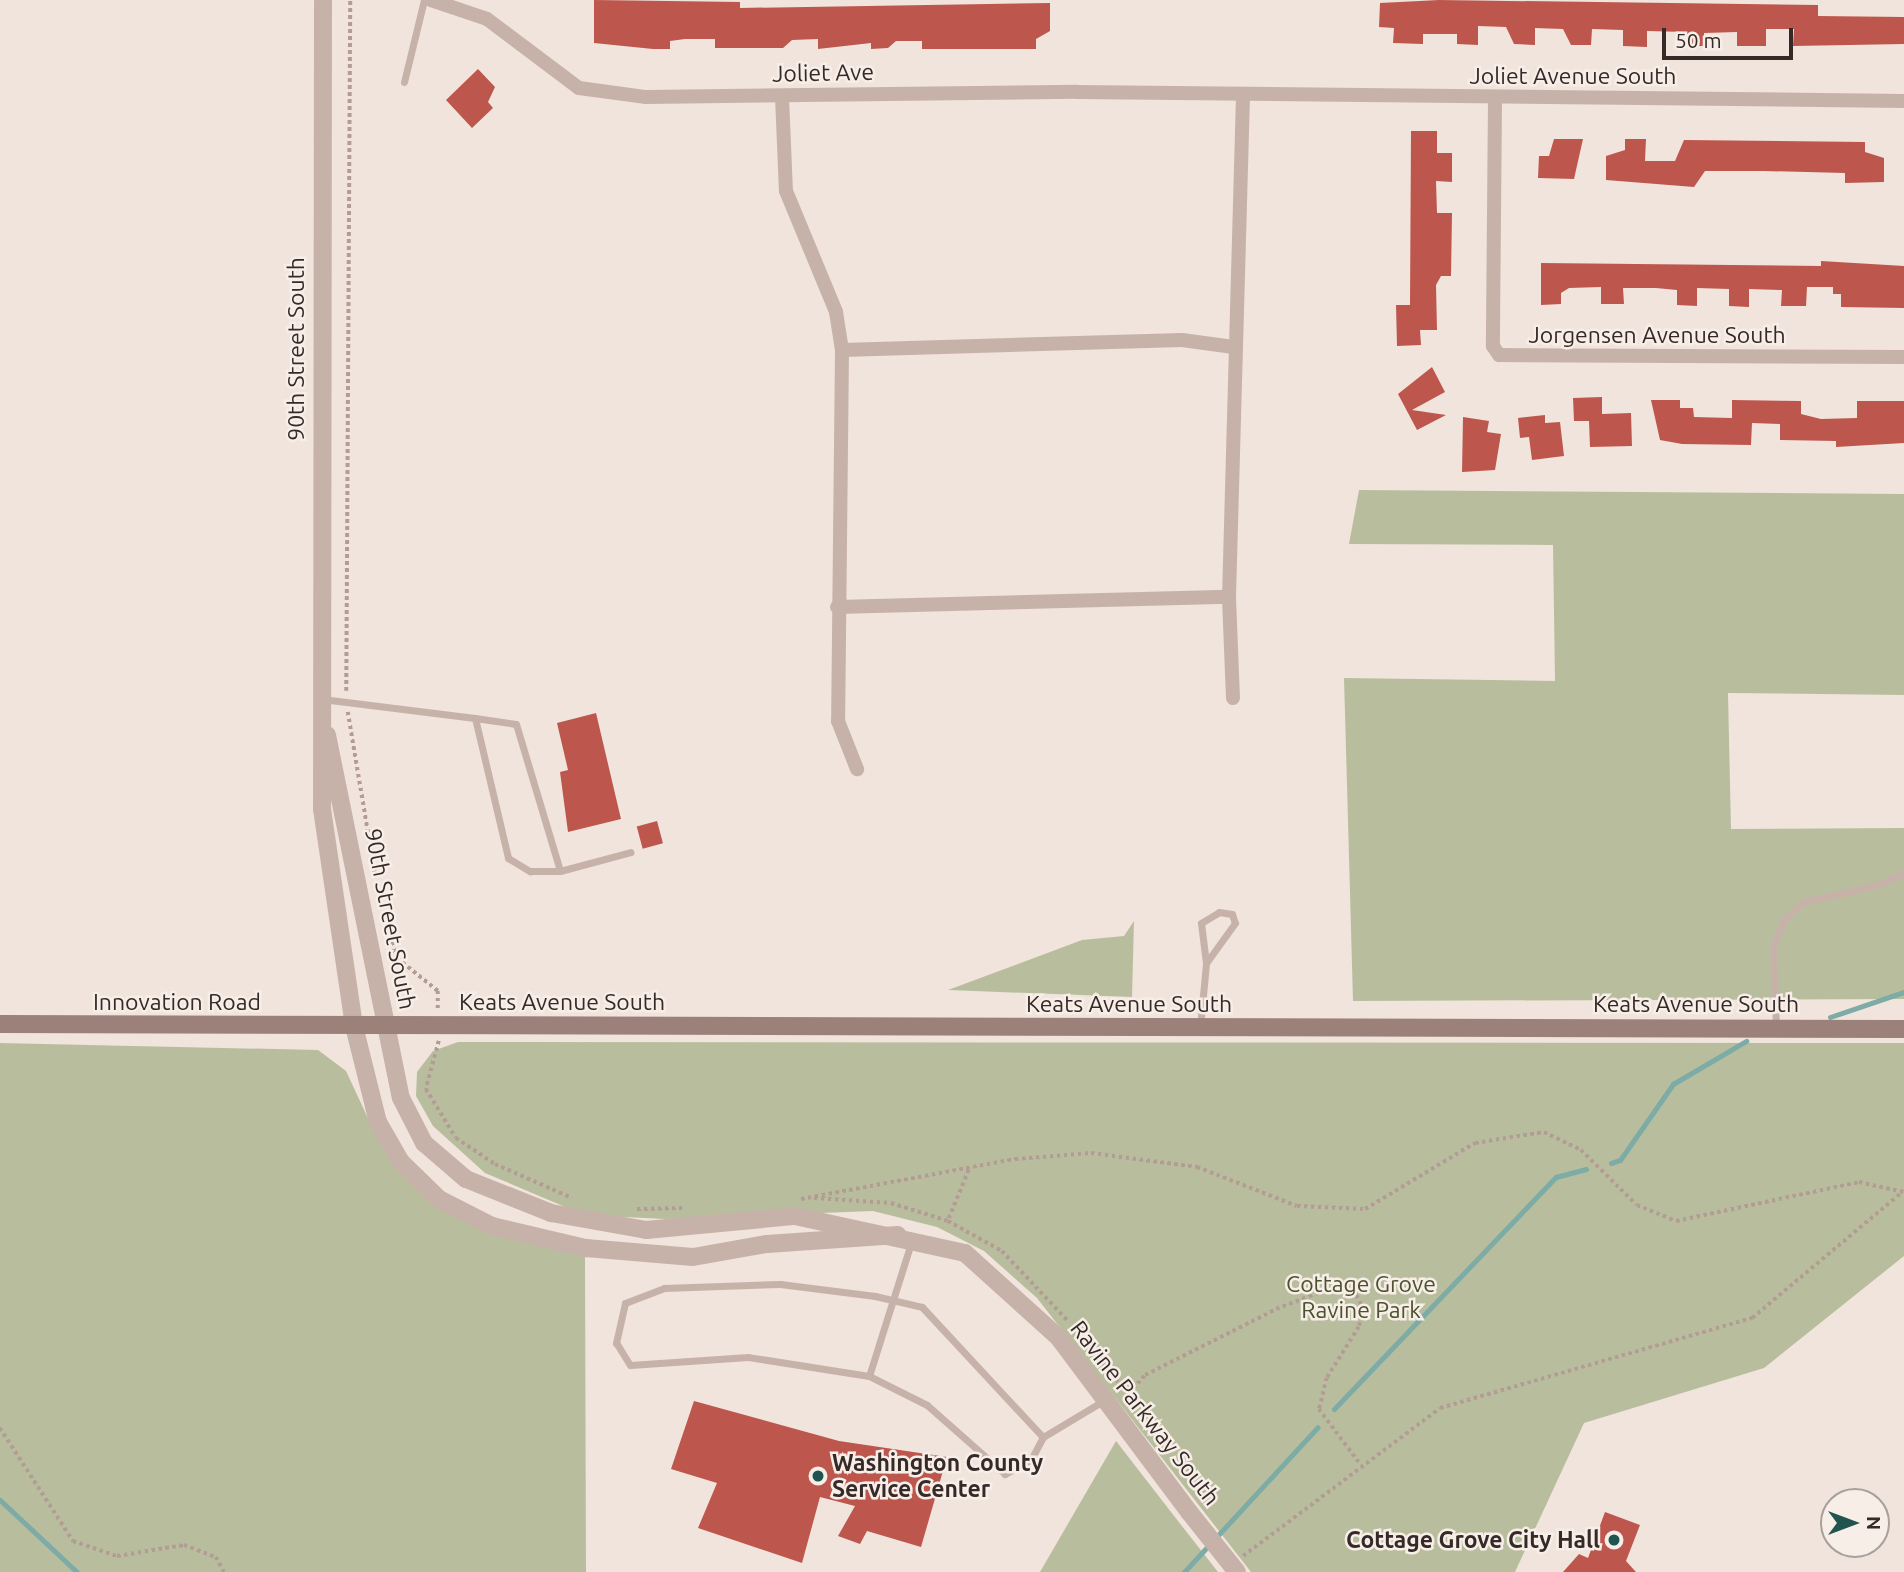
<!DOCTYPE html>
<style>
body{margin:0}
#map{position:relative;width:1904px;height:1572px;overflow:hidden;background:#f0e4dc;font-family:Ubuntu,sans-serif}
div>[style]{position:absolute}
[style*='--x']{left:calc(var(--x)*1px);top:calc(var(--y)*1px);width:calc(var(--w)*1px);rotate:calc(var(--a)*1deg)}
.green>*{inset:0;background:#b8be9d}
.stream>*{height:5px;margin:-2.5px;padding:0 2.5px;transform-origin:2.5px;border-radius:2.5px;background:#7daba6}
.building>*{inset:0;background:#bd574d;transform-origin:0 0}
.path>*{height:3.5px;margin-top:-1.75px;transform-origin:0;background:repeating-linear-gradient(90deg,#b39c93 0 3.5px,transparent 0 7px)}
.service>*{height:7px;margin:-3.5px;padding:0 3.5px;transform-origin:3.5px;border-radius:3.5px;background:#c7b2a9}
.minor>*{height:14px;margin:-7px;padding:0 7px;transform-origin:7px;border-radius:7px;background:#c7b2a9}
.tertiary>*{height:18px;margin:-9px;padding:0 9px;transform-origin:9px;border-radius:9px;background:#c7b2a9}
.secondary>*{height:18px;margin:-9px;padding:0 9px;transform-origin:9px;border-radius:9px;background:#9b817a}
.tertiary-bridge>*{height:18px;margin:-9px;padding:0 9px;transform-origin:9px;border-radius:9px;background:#c7b2a9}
.dots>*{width:19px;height:19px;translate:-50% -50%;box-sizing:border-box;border:4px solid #f8eee8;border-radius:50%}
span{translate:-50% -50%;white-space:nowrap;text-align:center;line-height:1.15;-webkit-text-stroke:5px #f8eee8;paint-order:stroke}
.street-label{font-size:23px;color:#352a28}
.park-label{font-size:23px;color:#4a522e}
.poi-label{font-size:23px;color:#352a28;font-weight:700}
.left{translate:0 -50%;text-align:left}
.right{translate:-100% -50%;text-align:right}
.north{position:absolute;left:1820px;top:1488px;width:70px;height:70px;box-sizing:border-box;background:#f8eee8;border:2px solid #aaa09b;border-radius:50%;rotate:90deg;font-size:19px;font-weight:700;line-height:28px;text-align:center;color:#352a28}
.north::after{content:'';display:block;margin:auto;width:24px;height:32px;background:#21544f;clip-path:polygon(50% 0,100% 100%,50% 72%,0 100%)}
.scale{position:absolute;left:1662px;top:28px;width:131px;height:32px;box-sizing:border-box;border:4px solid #352a28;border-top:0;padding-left:9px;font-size:21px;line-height:24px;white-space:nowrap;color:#352a28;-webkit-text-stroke:5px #f8eee8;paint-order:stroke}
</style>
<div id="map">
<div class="green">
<i style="clip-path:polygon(1359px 490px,1904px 494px,1904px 695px,1728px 693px,1731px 829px,1904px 828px,1904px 999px,1353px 1001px,1344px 678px,1555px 681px,1553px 545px,1349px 544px)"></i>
<i style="clip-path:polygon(1134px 921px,1132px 997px,948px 990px,1082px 940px,1124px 936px)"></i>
<i style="clip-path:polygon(458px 1042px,1904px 1043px,1904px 1256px,1764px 1368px,1584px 1423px,1515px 1572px,1251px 1572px,1037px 1298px,984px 1251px,937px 1227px,873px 1211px,665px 1219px,584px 1215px,485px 1173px,433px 1126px,416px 1096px,417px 1072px,433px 1051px)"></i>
<i style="clip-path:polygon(0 1043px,318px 1050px,346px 1071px,373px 1129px,434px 1203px,487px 1232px,585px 1254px,586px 1572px,0 1572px)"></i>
<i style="clip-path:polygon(1116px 1441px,1178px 1521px,1218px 1572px,1040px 1572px)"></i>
</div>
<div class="stream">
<i style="--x:1830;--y:1017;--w:78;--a:-18.7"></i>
<i style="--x:1611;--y:1163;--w:9;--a:-18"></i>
<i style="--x:1620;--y:1160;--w:93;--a:-55.1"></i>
<i style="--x:1673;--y:1084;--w:85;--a:-30.5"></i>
<i style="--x:1334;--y:1409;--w:321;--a:-46.3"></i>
<i style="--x:1556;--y:1177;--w:31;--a:-15"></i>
<i style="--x:0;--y:1500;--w:105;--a:43.1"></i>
<i style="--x:1184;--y:1572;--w:197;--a:-47.3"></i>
</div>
<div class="building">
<i style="clip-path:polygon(594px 0,740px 2px,740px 8px,1050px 3px,1050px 31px,1036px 39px,1036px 49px,922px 49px,922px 41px,896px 41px,888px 48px,871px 49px,871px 43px,818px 49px,818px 39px,792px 40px,783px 48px,715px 48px,715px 39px,685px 39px,670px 41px,670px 49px,653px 49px,594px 43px)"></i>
<i style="clip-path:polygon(1439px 0,1818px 5px,1818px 16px,1904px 17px,1904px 44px,1793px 46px,1794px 29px,1766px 29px,1766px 46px,1737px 46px,1737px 32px,1704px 33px,1704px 46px,1686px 46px,1686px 32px,1647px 31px,1647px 47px,1623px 46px,1623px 30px,1592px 29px,1591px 45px,1571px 45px,1563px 29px,1535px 28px,1535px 45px,1514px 44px,1506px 27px,1478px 26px,1478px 45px,1457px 44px,1457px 34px,1423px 34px,1423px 44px,1393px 43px,1394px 28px,1379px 27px,1380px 3px)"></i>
<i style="clip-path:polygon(478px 69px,495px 87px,488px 102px,493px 108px,472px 128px,446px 100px)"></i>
<i style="clip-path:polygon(1411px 131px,1437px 131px,1437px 153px,1452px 153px,1452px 182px,1436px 181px,1437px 213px,1452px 213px,1451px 276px,1441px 276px,1436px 285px,1437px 330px,1420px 330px,1421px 345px,1397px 346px,1396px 305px,1410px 305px)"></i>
<i style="clip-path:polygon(1554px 139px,1583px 139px,1574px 179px,1538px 178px,1539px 156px,1549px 156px)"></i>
<i style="clip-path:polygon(1625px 139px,1646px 139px,1645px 161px,1675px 161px,1684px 140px,1865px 142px,1865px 152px,1884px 158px,1884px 182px,1845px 183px,1845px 173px,1764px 171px,1705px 171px,1694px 187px,1606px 180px,1606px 156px,1625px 150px)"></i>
<i style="clip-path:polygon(1821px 261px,1904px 266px,1904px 308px,1841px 307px,1841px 294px,1833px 294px,1833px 287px,1807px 287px,1806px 306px,1781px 306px,1782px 290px,1749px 289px,1749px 307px,1729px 306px,1729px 289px,1697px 288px,1697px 306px,1677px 305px,1677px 290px,1656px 288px,1623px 288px,1624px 304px,1601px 304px,1601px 287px,1569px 288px,1561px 293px,1561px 304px,1541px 305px,1541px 263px,1821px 266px)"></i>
<i style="clip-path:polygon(1432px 367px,1445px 392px,1412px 410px,1446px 415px,1417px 430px,1398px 394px)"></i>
<i style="clip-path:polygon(1602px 397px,1602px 414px,1631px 413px,1632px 446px,1590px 447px,1589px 421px,1574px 421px,1573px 398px)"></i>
<i style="clip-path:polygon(1651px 400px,1680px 400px,1680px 408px,1693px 408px,1694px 417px,1732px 418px,1732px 400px,1801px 401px,1801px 414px,1821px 419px,1857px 418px,1857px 401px,1904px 401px,1904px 443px,1836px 447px,1836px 441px,1780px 440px,1780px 424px,1752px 423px,1751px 445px,1682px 444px,1660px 440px)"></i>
<i style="clip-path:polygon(1545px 415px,1545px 423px,1560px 422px,1564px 456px,1532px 460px,1529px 437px,1520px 438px,1518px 418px)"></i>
<i style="clip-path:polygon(1463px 417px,1489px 421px,1487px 432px,1501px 434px,1495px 470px,1462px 472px)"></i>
<i style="clip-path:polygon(596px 713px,621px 819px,568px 832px,560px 772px,568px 770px,557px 723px)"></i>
<i style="left:657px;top:821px;width:23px;height:21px;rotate:75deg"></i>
<i style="clip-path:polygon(694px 1401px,839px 1441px,947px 1457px,921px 1547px,867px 1531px,860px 1544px,838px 1536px,855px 1506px,820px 1497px,802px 1563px,698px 1528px,717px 1483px,671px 1469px)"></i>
<i style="clip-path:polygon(1605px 1512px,1640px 1525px,1626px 1561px,1636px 1572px,1563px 1572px,1579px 1554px,1588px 1558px)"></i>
</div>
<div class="path">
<i style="--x:346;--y:691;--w:691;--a:-89.67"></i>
<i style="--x:348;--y:712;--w:164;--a:80.5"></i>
<i style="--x:383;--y:916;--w:44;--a:71.6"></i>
<i style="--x:397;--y:958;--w:53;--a:38.8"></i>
<i style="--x:438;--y:991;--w:18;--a:90"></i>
<i style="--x:439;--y:1041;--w:50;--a:105.2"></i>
<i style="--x:426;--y:1089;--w:57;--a:58.5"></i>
<i style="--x:456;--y:1138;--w:47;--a:33.7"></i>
<i style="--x:495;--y:1164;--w:84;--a:23.8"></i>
<i style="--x:969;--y:1170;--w:55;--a:112.4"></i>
<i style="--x:948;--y:1221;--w:62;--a:29.1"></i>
<i style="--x:1002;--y:1251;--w:98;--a:46.7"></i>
<i style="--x:814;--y:1198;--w:77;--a:3.7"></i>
<i style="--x:891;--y:1203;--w:60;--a:17.5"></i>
<i style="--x:801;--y:1199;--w:218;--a:-10.6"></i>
<i style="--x:1015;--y:1159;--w:76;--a:-4.5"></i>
<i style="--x:1091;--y:1153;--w:107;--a:7.5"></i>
<i style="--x:1197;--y:1167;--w:107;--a:21.3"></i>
<i style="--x:1297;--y:1206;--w:68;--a:2.5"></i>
<i style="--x:1365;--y:1209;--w:128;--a:-31"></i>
<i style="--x:1475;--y:1143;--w:70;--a:-9.1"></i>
<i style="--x:1544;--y:1132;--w:41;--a:25.9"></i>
<i style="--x:1581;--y:1150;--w:78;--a:44.5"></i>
<i style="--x:1637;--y:1205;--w:42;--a:22.3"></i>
<i style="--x:1676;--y:1221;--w:187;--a:-12"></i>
<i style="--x:1859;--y:1182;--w:46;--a:12.5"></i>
<i style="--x:637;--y:1209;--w:45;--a:-1.3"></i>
<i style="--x:1085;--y:1341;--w:68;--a:50.9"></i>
<i style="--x:1128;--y:1394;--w:25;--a:-48"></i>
<i style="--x:1145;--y:1375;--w:147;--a:-26.7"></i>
<i style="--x:1276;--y:1309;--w:50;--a:-21"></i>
<i style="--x:1323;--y:1291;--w:30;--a:-4"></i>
<i style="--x:1353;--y:1289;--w:23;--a:61"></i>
<i style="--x:1364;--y:1309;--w:19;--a:106"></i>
<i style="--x:1359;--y:1327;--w:60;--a:122.1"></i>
<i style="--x:1327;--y:1378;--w:32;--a:104"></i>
<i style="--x:1319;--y:1409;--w:70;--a:53.1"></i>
<i style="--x:0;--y:1428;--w:135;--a:57.1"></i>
<i style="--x:73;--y:1541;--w:46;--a:18.8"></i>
<i style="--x:117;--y:1556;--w:68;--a:-9.3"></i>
<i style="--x:184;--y:1545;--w:34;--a:21"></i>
<i style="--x:216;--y:1557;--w:17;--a:62"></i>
<i style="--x:1243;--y:1556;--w:246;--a:-36.9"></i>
<i style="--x:1440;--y:1408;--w:325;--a:-16.1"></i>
<i style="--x:1752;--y:1318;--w:196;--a:-40"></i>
</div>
<div class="service">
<i style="--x:404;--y:82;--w:84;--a:-76.3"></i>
<i style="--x:322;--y:699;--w:154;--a:7.1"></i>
<i style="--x:475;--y:718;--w:144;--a:76.7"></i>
<i style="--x:508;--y:858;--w:26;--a:31"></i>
<i style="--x:530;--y:871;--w:30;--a:0"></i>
<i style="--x:560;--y:871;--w:73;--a:-15"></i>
<i style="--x:475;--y:718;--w:41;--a:8.3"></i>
<i style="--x:516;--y:724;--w:153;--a:73.3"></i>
<i style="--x:1219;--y:912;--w:13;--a:9"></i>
<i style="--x:1232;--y:914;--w:9;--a:72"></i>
<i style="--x:1235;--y:923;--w:49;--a:125.9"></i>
<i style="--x:1206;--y:963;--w:40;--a:-97.1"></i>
<i style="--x:1201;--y:923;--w:21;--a:-31"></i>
<i style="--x:1200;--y:1027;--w:64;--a:-84.6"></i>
<i style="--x:1776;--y:1028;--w:82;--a:-92.1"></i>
<i style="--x:1773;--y:946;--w:28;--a:-67"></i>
<i style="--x:1784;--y:920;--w:26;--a:-43"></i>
<i style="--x:1803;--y:902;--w:76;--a:-12.9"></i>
<i style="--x:1877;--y:885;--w:30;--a:-24"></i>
<i style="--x:869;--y:1376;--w:139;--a:-72.5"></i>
<i style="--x:1043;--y:1437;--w:26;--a:118"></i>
<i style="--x:1031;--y:1460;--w:30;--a:152"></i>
<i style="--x:1005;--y:1474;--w:104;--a:-138.5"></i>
<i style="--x:927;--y:1405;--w:65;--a:-153.4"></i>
<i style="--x:869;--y:1376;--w:122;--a:-171.1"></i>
<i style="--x:748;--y:1357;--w:118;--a:176.1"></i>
<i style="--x:630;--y:1365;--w:26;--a:-122"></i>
<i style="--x:616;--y:1343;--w:41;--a:-77.3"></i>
<i style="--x:625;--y:1303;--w:42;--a:-21"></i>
<i style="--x:664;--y:1288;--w:116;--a:-2"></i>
<i style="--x:780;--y:1284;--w:96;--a:7.2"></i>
<i style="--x:875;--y:1296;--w:48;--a:13.2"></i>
<i style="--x:922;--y:1307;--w:178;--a:47.1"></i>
<i style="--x:1043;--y:1437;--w:70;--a:-31"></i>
</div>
<div class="minor">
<i style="--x:431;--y:0;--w:59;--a:18.7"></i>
<i style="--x:487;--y:19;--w:115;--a:36.9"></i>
<i style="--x:579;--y:88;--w:68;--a:7.7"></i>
<i style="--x:646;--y:97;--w:431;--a:-0.7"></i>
<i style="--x:1077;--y:92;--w:827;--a:0.62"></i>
<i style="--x:782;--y:97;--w:94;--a:87.6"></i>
<i style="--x:786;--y:191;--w:131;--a:67.5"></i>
<i style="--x:836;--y:312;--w:38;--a:81"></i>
<i style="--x:842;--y:350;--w:371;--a:90.6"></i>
<i style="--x:838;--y:721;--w:52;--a:68.4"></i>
<i style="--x:1495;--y:100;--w:246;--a:90.5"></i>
<i style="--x:1493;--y:346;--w:11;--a:56"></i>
<i style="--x:1499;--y:355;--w:405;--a:0.3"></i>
<i style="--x:842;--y:350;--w:340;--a:-1.7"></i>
<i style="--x:1182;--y:340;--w:52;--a:7.7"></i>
<i style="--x:837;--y:607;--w:392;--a:-1.5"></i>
<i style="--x:1233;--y:698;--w:101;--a:-92.3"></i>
<i style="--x:1229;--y:597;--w:502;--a:-88.4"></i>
</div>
<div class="tertiary">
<i style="--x:323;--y:0;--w:809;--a:90.07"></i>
<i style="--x:322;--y:809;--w:219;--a:81.6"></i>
<i style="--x:354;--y:1026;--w:99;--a:76"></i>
<i style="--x:378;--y:1122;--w:46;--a:60.1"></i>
<i style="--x:401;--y:1162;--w:53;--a:44.2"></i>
<i style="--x:439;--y:1199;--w:59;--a:27"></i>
<i style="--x:492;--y:1226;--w:97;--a:13.2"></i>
<i style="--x:586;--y:1248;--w:107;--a:4.8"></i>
<i style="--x:693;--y:1257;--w:75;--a:-10"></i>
<i style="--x:767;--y:1244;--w:131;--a:-3.9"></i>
<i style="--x:327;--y:735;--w:370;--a:78.5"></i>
<i style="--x:401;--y:1098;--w:51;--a:62.9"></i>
<i style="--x:424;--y:1143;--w:55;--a:40.6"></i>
<i style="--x:466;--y:1179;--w:92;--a:21.8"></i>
<i style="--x:551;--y:1213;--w:97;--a:10.1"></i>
<i style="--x:646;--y:1230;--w:150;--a:-5.4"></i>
<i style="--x:795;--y:1216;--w:174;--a:12.3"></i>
<i style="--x:965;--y:1253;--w:127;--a:42.1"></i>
<i style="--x:1059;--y:1338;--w:219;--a:53.2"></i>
</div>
<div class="secondary">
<i style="--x:0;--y:1024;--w:1904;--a:0.15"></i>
</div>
<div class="tertiary-bridge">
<i style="--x:1190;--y:1513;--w:75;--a:51.5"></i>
</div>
<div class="dots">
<i style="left:818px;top:1476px;background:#21544f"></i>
<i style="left:1614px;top:1540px;background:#21544f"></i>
</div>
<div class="street-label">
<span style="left:823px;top:73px;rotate:-1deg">Joliet Ave</span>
<span style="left:1573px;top:76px">Joliet Avenue South</span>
<span style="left:1657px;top:335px">Jorgensen Avenue South</span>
<span style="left:296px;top:349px;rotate:-90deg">90th Street South</span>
<span style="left:390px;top:919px;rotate:79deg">90th Street South</span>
<span style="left:177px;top:1002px">Innovation Road</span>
<span style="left:562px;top:1002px">Keats Avenue South</span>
<span style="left:1129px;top:1004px">Keats Avenue South</span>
<span style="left:1696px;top:1004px">Keats Avenue South</span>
<span style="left:1145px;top:1413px;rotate:52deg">Ravine Parkway South</span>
</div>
<div class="park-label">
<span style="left:1361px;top:1297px">Cottage Grove<br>Ravine Park</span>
</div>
<div class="poi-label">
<span class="left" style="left:832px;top:1476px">Washington County<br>Service Center</span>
<span class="right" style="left:1600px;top:1540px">Cottage Grove City Hall</span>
</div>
<div class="north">N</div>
<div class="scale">50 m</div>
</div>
